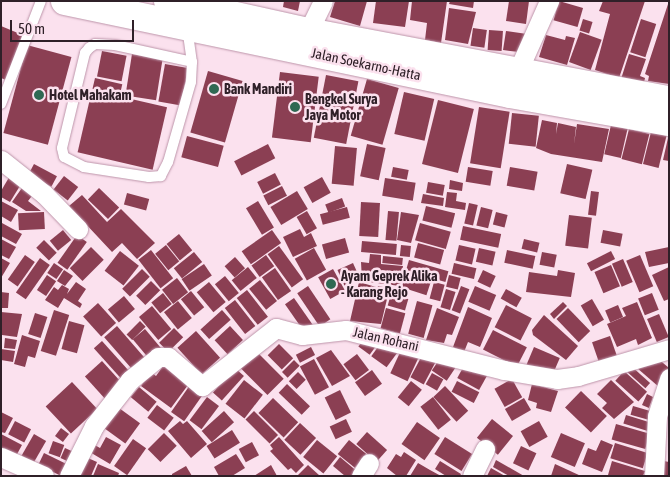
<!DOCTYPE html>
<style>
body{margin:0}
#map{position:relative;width:670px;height:477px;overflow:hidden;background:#fbe1ee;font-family:"Asap Condensed",sans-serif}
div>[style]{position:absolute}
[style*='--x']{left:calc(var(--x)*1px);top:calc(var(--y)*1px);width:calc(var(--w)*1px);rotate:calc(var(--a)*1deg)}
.building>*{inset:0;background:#8b3f53;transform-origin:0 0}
.roads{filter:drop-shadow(0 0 1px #bd95aa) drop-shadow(0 0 1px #bd95aa)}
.lane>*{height:10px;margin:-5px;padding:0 5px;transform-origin:5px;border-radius:5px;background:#fff}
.street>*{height:19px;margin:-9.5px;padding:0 9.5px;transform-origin:9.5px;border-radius:9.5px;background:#fff}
.highway>*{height:28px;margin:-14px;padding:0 14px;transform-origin:14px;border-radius:14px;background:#fff}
.dots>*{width:14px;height:14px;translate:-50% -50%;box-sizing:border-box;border:2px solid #fbe1ee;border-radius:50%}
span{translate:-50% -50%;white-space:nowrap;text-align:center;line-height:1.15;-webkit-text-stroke:5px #fbe1ee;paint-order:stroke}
.street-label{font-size:14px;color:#2f2028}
.poi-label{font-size:14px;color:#2f2028;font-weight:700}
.left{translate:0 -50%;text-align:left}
.frame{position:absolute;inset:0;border:2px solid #2f2028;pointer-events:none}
.scale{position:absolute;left:10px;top:20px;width:124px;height:22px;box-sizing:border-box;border:2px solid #2f2028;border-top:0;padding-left:6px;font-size:15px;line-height:18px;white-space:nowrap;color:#2f2028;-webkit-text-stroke:4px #fbe1ee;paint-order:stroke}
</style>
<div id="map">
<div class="building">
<i style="clip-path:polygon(284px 1px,300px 1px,298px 11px,283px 7px)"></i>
<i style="clip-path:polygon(335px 1px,367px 1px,360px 26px,330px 17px)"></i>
<i style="clip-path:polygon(376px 1px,409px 1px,405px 27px,373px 23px)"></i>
<i style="clip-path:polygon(412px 1px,447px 1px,441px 43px,425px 40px,427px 23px,410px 20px)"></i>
<i style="clip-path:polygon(450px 1px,474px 1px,473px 8px,449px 4px)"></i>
<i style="clip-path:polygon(509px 1px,529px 1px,526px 24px,506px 21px)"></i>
<i style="left:559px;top:1px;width:25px;height:20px;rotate:16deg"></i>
<i style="clip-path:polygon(603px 1px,645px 1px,619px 78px,595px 70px,610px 14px,599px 11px)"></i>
<i style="clip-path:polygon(669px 1px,669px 84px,648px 81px,649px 76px,645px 74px)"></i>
<i style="clip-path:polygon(449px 8px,476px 12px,468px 44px,445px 40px)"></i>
<i style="left:583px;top:19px;width:10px;height:12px;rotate:17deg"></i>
<i style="left:641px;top:19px;width:16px;height:35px;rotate:18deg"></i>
<i style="clip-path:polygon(1px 26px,25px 36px,6px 80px,1px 78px)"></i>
<i style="left:473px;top:28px;width:14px;height:18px;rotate:8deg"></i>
<i style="left:489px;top:30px;width:14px;height:20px;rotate:4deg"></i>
<i style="clip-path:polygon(506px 31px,527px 34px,519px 52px,503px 50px)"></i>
<i style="left:580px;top:32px;width:23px;height:32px;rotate:20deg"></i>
<i style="clip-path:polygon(546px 35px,565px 40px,566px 36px,575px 38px,567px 65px,539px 57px)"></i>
<i style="left:27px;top:45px;width:46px;height:91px;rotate:15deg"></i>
<i style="left:102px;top:51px;width:25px;height:26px;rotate:11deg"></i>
<i style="left:132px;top:54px;width:31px;height:42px;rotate:9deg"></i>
<i style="clip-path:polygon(629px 54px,646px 59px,640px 76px,645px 78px,643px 87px,621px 79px)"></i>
<i style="left:165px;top:64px;width:23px;height:38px;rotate:10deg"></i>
<i style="left:208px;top:71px;width:36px;height:64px;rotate:16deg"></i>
<i style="left:280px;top:72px;width:39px;height:66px;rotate:7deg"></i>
<i style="left:326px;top:75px;width:33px;height:64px;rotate:11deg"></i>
<i style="left:95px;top:78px;width:28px;height:11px;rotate:13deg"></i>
<i style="left:367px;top:79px;width:33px;height:59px;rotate:16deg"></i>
<i style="left:92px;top:90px;width:77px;height:64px;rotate:13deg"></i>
<i style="left:404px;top:92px;width:31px;height:43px;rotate:13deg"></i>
<i style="left:438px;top:100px;width:37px;height:66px;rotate:14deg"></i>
<i style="left:479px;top:107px;width:31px;height:57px;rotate:9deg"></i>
<i style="left:512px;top:113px;width:27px;height:31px;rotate:6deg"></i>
<i style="clip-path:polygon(542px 120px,557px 123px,556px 134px,558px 123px,576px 127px,574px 144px,577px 124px,609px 129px,602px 162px,551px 154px,536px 148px)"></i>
<i style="left:611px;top:125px;width:17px;height:30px;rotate:13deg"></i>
<i style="left:629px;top:129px;width:21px;height:31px;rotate:14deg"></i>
<i style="left:651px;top:132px;width:16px;height:33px;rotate:14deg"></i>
<i style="left:187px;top:136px;width:38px;height:22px;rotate:15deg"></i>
<i style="clip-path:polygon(668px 138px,669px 138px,669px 161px,663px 160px)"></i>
<i style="left:268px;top:144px;width:16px;height:38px;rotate:63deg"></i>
<i style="left:367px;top:144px;width:19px;height:33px;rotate:12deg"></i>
<i style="left:335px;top:146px;width:22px;height:38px;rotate:5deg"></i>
<i style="left:34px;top:164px;width:26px;height:12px;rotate:28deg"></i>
<i style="left:567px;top:164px;width:26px;height:30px;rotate:13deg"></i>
<i style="left:393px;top:167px;width:16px;height:10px;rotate:11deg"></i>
<i style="left:468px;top:167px;width:25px;height:15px;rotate:9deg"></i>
<i style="left:510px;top:167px;width:28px;height:19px;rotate:10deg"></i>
<i style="left:275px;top:173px;width:13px;height:20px;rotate:63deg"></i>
<i style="clip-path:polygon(11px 174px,23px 181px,10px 202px,1px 197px,1px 191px)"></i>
<i style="left:64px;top:176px;width:18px;height:17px;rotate:38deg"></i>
<i style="left:322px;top:177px;width:18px;height:21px;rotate:61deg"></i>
<i style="left:385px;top:178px;width:31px;height:18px;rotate:9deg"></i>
<i style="clip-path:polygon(450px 180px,463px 183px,462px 191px,449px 189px)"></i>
<i style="left:428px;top:182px;width:17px;height:11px;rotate:10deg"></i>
<i style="clip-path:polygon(24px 185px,35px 192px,28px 201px,41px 211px,26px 211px,12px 202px)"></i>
<i style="left:282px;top:186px;width:11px;height:21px;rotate:63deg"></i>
<i style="left:99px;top:188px;width:28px;height:16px;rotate:44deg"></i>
<i style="left:297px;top:191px;width:21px;height:31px;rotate:59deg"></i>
<i style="left:591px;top:191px;width:8px;height:24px;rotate:7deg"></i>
<i style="clip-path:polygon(447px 192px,457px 193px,456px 201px,466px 203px,465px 210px,445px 207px)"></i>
<i style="left:127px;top:193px;width:23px;height:12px;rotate:15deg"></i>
<i style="clip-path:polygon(423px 194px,444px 198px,443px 206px,421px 203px)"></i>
<i style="clip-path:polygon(82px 195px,107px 222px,121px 209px,155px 243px,137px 259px,122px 243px,112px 252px,69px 206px)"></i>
<i style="left:342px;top:198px;width:9px;height:18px;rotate:69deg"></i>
<i style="clip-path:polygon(1px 201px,18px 210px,11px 222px,1px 216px)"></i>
<i style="left:258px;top:201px;width:31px;height:14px;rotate:59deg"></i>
<i style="left:361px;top:202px;width:19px;height:34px;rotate:3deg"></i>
<i style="left:469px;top:203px;width:9px;height:21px;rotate:13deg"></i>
<i style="left:426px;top:206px;width:30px;height:15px;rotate:14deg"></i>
<i style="left:347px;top:207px;width:11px;height:28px;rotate:75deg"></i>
<i style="left:481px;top:207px;width:12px;height:19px;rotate:14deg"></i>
<i style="left:307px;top:211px;width:20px;height:12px;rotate:60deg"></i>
<i style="left:388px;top:211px;width:11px;height:29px;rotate:5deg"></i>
<i style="left:44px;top:212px;width:17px;height:26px;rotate:87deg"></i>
<i style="clip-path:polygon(401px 212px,419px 215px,411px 243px,397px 240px)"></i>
<i style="left:496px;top:212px;width:12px;height:13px;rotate:14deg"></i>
<i style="left:569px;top:215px;width:23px;height:31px;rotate:7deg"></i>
<i style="clip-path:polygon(2px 223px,22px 234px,16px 244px,1px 236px)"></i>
<i style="left:420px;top:223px;width:32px;height:18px;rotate:16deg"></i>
<i style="left:463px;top:226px;width:39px;height:14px;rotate:12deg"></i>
<i style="clip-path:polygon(300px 229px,304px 237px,311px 233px,317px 246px,293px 257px,283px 237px)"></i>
<i style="left:63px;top:230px;width:13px;height:17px;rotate:51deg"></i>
<i style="left:272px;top:230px;width:16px;height:37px;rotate:55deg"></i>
<i style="left:603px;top:230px;width:20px;height:13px;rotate:11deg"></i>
<i style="left:179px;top:234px;width:21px;height:16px;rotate:51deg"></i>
<i style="left:77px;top:235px;width:12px;height:34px;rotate:35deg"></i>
<i style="left:345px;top:238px;width:15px;height:24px;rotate:74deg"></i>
<i style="clip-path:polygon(1px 239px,16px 247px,9px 259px,1px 255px)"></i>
<i style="left:524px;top:239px;width:16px;height:10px;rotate:14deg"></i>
<i style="left:44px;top:240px;width:18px;height:11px;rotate:45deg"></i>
<i style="left:362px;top:241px;width:35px;height:11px;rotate:5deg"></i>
<i style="left:418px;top:243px;width:27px;height:15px;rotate:15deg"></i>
<i style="left:166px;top:245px;width:21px;height:14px;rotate:51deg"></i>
<i style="left:401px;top:245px;width:10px;height:11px;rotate:6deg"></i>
<i style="left:459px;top:245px;width:17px;height:16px;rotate:13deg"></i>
<i style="left:279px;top:246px;width:41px;height:14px;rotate:54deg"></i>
<i style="left:91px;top:247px;width:18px;height:30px;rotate:45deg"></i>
<i style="clip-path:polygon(669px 247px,669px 263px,649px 267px,645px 252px)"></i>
<i style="left:314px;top:248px;width:25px;height:22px;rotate:61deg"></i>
<i style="left:479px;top:248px;width:17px;height:14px;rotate:13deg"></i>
<i style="left:151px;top:250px;width:36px;height:16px;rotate:52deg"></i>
<i style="left:507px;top:250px;width:29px;height:13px;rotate:12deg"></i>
<i style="left:120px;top:251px;width:24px;height:25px;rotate:38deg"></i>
<i style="left:611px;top:251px;width:9px;height:27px;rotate:63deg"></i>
<i style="left:194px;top:252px;width:13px;height:26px;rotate:51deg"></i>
<i style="left:542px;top:252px;width:15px;height:13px;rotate:11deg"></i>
<i style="clip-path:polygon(370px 254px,381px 255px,381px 264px,403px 266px,402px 272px,370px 269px,401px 274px,400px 286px,362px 281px,361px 262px,369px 263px)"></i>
<i style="left:25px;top:255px;width:12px;height:30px;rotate:35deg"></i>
<i style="left:266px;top:255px;width:14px;height:18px;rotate:54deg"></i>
<i style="left:640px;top:255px;width:34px;height:15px;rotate:67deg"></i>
<i style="left:383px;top:256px;width:20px;height:7px;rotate:6deg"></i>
<i style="left:235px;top:257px;width:15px;height:14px;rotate:48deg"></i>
<i style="clip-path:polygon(1px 258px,10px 263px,1px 278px)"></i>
<i style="left:40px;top:258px;width:12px;height:42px;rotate:35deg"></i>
<i style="left:623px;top:259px;width:25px;height:12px;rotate:67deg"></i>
<i style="left:409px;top:260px;width:41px;height:11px;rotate:16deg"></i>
<i style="left:54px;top:263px;width:11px;height:12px;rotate:34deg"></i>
<i style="left:353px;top:263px;width:17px;height:17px;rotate:66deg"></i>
<i style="left:454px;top:263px;width:23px;height:11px;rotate:13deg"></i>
<i style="left:204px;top:264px;width:14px;height:27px;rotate:56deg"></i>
<i style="left:611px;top:265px;width:23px;height:18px;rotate:67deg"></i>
<i style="left:248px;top:267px;width:14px;height:21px;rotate:51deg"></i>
<i style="clip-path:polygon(669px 267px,669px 299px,664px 301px,652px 275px)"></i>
<i style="left:275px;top:268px;width:28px;height:16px;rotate:55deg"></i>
<i style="left:142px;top:269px;width:11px;height:28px;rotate:45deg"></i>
<i style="left:333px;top:269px;width:25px;height:17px;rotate:61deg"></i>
<i style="clip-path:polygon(64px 270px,73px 276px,65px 286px,57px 281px)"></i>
<i style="left:483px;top:270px;width:14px;height:13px;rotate:25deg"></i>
<i style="clip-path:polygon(558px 270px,575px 273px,571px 297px,526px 292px,529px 272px,557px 276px)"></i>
<i style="left:406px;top:274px;width:26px;height:14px;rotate:18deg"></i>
<i style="left:47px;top:275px;width:11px;height:18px;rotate:34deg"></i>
<i style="left:449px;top:275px;width:12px;height:12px;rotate:14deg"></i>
<i style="left:225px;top:276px;width:22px;height:13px;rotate:51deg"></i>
<i style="left:177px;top:278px;width:18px;height:19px;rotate:52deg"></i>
<i style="left:260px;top:280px;width:27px;height:14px;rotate:51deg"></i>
<i style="left:151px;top:281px;width:13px;height:21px;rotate:45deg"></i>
<i style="clip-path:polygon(76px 282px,86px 289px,78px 301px,82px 304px,80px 308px,64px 298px,58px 308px,45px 300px,54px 287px,58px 290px,62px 285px,69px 289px,67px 294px)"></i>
<i style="left:209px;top:282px;width:26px;height:16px;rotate:50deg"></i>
<i style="clip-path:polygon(359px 282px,376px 287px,373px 296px,387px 299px,381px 324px,350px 321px)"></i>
<i style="left:434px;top:282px;width:11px;height:17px;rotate:15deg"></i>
<i style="left:308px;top:286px;width:40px;height:13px;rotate:56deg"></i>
<i style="left:378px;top:286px;width:12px;height:10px;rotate:9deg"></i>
<i style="left:461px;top:286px;width:9px;height:26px;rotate:21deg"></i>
<i style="left:475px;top:286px;width:23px;height:17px;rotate:23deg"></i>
<i style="left:446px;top:289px;width:10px;height:19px;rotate:17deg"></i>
<i style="left:506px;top:289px;width:18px;height:11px;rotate:29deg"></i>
<i style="left:247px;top:290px;width:34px;height:13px;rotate:52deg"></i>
<i style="left:191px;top:291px;width:21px;height:13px;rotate:51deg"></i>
<i style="clip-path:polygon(1px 292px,9px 293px,8px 308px,1px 308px)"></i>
<i style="left:163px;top:293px;width:14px;height:15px;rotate:51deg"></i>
<i style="left:652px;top:293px;width:18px;height:15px;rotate:68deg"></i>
<i style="left:391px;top:294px;width:18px;height:12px;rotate:16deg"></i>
<i style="left:124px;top:296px;width:17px;height:21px;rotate:50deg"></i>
<i style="left:294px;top:298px;width:35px;height:11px;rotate:55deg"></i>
<i style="left:592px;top:299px;width:24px;height:13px;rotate:60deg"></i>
<i style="left:235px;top:300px;width:33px;height:13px;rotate:52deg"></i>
<i style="left:178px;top:301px;width:22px;height:18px;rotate:51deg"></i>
<i style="left:417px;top:301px;width:16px;height:34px;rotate:15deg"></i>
<i style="clip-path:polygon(563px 302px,567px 306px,554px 319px,550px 314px)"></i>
<i style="clip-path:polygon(637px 302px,652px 338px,638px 345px,636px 339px,617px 347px,607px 324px,626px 316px,622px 308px)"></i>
<i style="left:98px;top:303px;width:27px;height:20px;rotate:48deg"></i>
<i style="left:506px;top:305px;width:29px;height:25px;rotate:27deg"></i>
<i style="left:618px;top:305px;width:13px;height:14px;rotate:67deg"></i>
<i style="left:152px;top:306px;width:30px;height:17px;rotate:50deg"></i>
<i style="clip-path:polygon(468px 307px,492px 318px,480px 347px,468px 342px,464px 352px,453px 347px)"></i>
<i style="left:386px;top:308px;width:20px;height:21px;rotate:15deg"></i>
<i style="clip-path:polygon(437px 308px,459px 317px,452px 335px,447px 334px,444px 343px,426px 340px)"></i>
<i style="left:568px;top:308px;width:32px;height:16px;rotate:46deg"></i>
<i style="left:54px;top:310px;width:16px;height:43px;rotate:18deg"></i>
<i style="left:222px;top:310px;width:13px;height:29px;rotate:48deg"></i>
<i style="clip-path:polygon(1px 312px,22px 314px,17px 337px,2px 335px)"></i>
<i style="left:35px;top:313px;width:13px;height:22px;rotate:18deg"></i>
<i style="left:659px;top:314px;width:25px;height:13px;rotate:67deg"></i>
<i style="clip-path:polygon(544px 315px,578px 346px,566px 360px,533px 335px,532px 330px)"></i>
<i style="left:69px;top:321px;width:16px;height:29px;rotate:15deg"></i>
<i style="left:140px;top:321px;width:8px;height:19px;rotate:45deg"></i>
<i style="left:117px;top:326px;width:46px;height:17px;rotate:49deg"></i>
<i style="left:230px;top:326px;width:19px;height:21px;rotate:47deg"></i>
<i style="left:174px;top:328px;width:13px;height:21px;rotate:45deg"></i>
<i style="left:145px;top:329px;width:26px;height:16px;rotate:50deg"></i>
<i style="left:493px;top:330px;width:38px;height:22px;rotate:27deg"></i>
<i style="left:196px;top:331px;width:36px;height:25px;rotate:48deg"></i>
<i style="clip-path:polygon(22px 335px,40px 341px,35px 358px,28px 356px,25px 367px,14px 364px)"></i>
<i style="left:366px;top:336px;width:14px;height:13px;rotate:36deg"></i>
<i style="left:610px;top:336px;width:21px;height:19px;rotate:71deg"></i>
<i style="clip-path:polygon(5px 338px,17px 340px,15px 349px,4px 348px)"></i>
<i style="left:383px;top:340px;width:19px;height:20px;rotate:36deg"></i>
<i style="left:102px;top:341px;width:45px;height:11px;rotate:48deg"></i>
<i style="left:279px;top:344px;width:20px;height:16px;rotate:45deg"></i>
<i style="left:403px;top:346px;width:19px;height:30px;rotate:25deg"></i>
<i style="left:311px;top:347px;width:9px;height:17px;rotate:63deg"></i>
<i style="left:534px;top:347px;width:28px;height:20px;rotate:23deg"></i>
<i style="clip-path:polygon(1px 349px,15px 351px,13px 362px,1px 360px)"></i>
<i style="left:254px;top:349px;width:42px;height:23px;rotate:45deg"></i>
<i style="clip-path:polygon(331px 350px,350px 376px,332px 386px,316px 358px)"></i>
<i style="left:425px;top:350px;width:15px;height:31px;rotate:28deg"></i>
<i style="left:357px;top:354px;width:20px;height:17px;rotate:53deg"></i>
<i style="left:443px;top:354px;width:18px;height:20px;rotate:34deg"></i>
<i style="clip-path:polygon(656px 357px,669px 368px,659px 387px,637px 368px)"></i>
<i style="left:314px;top:359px;width:32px;height:16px;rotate:62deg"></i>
<i style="left:294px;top:360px;width:8px;height:17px;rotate:45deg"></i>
<i style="left:102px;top:361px;width:30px;height:23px;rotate:48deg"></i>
<i style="left:465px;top:364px;width:25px;height:16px;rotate:29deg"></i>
<i style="left:630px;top:365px;width:27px;height:7px;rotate:42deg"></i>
<i style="clip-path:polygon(163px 366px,188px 385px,171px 408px,141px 386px,151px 372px,156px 376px)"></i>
<i style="left:235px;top:368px;width:12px;height:33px;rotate:42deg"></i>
<i style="left:372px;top:370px;width:17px;height:21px;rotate:54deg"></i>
<i style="left:624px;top:371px;width:31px;height:13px;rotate:42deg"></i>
<i style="left:298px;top:372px;width:11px;height:13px;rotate:45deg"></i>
<i style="left:432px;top:373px;width:13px;height:13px;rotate:29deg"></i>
<i style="left:512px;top:379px;width:21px;height:20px;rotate:61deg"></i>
<i style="left:244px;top:380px;width:24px;height:30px;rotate:38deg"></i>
<i style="clip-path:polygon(611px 380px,634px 402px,614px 419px,602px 408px,607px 403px,597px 394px)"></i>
<i style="left:411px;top:381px;width:14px;height:21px;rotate:39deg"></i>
<i style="left:457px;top:381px;width:25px;height:12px;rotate:27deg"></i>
<i style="left:72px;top:382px;width:37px;height:36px;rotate:47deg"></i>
<i style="left:287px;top:384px;width:32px;height:12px;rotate:44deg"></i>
<i style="clip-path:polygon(532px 384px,558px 391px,551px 412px,536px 408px,537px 403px,528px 400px)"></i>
<i style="left:190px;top:385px;width:16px;height:33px;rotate:35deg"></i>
<i style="left:445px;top:386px;width:34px;height:16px;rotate:47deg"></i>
<i style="left:139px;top:387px;width:23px;height:13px;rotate:40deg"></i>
<i style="left:340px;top:390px;width:25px;height:17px;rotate:64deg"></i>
<i style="left:581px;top:391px;width:36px;height:23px;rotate:44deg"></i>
<i style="clip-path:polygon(647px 394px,653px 397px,649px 408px,642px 405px)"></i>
<i style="left:207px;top:397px;width:15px;height:29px;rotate:37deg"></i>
<i style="left:433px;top:397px;width:29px;height:16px;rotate:52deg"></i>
<i style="left:273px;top:398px;width:35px;height:21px;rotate:44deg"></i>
<i style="left:524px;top:398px;width:14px;height:22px;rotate:60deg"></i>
<i style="left:157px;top:405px;width:21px;height:16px;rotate:37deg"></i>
<i style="left:633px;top:406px;width:25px;height:9px;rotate:16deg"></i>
<i style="left:119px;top:408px;width:26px;height:25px;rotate:36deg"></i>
<i style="left:224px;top:411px;width:15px;height:30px;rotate:48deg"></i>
<i style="left:254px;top:411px;width:34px;height:12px;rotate:45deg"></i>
<i style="clip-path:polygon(1px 412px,13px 418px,5px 433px,1px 432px)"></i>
<i style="left:626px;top:415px;width:28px;height:9px;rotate:17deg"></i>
<i style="left:346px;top:419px;width:14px;height:18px;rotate:65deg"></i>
<i style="left:492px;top:419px;width:27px;height:24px;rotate:39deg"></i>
<i style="left:15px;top:421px;width:18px;height:15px;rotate:27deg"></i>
<i style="clip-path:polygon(180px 421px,183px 424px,187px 421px,207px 444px,191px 458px,168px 431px)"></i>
<i style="left:539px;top:421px;width:18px;height:21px;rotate:61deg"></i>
<i style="left:417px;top:422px;width:28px;height:27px;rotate:35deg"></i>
<i style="left:300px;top:423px;width:22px;height:23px;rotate:43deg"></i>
<i style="left:616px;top:424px;width:35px;height:16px;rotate:16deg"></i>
<i style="left:61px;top:428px;width:10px;height:10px;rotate:37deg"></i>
<i style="left:232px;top:430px;width:15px;height:30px;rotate:58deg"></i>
<i style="left:367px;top:432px;width:27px;height:16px;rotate:42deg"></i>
<i style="left:164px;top:433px;width:18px;height:23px;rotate:45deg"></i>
<i style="left:561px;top:433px;width:26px;height:26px;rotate:23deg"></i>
<i style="clip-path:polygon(1px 434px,22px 445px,16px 456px,1px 448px)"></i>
<i style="left:34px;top:434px;width:14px;height:25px;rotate:30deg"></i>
<i style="clip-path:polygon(106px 437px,121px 445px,110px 464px,88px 451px,93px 444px,100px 448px)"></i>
<i style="clip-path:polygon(279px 437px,304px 465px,296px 473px,291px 468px,288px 470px,270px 451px,273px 449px,270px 445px)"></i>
<i style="left:445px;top:437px;width:32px;height:20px;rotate:32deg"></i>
<i style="left:133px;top:439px;width:16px;height:33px;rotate:35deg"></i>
<i style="left:317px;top:440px;width:26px;height:22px;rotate:39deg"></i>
<i style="left:349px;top:440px;width:22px;height:18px;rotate:39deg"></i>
<i style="clip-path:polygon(601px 440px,613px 445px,602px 472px,582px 464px,588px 448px,596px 451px)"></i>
<i style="left:53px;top:441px;width:12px;height:13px;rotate:20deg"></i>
<i style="left:252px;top:442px;width:15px;height:15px;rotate:62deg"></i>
<i style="left:615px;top:443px;width:34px;height:16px;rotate:17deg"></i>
<i style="left:521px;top:446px;width:17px;height:19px;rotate:25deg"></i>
<i style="left:65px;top:448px;width:12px;height:11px;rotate:24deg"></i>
<i style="clip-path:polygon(404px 452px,416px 460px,406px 476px,397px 476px,387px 468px,396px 454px,401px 457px)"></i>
<i style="left:44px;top:453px;width:25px;height:13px;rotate:26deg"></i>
<i style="clip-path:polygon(236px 454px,245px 468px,232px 476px,219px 476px,214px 467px)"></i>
<i style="clip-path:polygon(81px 455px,97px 462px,91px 476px,72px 476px)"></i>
<i style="clip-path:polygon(340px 457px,359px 473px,356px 476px,345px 476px,333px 466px)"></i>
<i style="clip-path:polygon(496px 460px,524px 476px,509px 476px,493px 467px)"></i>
<i style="clip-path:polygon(440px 461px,461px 474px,460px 476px,446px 476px,435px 469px)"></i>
<i style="clip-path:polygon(612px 461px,645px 471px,643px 476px,608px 475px)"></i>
<i style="clip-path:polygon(664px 461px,669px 462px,669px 476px,663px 476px)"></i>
<i style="clip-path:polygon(418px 463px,430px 470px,441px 476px,410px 476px)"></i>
<i style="clip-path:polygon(98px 464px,119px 473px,118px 476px,93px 476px)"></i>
<i style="clip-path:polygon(555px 464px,581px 476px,551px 476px)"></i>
<i style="clip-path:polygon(271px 465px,277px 476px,254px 476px)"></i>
<i style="clip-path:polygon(308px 465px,320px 476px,297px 476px)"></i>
<i style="clip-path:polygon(186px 466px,192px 476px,172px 476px,172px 474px)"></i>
<i style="clip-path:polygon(491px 468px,505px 476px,487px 476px)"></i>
</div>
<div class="roads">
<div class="lane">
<i style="--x:187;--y:27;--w:35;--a:82"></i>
<i style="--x:192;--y:62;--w:20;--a:93"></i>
<i style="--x:191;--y:82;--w:83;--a:106"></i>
<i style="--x:168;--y:162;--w:16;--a:117"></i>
<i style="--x:161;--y:176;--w:12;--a:175"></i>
<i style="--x:149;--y:177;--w:66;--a:-171.3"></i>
<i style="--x:84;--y:167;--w:22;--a:-153"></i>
<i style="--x:64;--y:157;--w:9;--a:-103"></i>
<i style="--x:62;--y:148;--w:98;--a:-76.4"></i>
<i style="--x:85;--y:53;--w:6;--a:-51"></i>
<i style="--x:89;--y:48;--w:7;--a:-34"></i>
<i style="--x:95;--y:44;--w:20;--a:3"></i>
<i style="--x:115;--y:45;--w:79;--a:12.4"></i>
<i style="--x:1;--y:104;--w:110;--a:-68.8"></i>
</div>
<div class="street">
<i style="--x:308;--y:32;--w:34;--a:-64"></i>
<i style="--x:513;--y:82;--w:89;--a:-66"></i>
<i style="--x:1;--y:160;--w:55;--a:38.3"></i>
<i style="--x:44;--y:194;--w:49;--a:45.8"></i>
<i style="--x:1;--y:457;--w:47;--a:23.8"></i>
<i style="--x:69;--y:476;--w:56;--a:-63.4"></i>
<i style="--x:94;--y:426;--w:58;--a:-52"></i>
<i style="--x:130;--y:380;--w:36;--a:-39"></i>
<i style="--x:158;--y:357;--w:10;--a:0"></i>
<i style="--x:168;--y:357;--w:45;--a:40.5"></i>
<i style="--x:202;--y:386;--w:94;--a:-38.1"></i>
<i style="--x:276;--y:328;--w:27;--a:15"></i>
<i style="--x:302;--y:335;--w:44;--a:-6.5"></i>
<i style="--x:346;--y:330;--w:163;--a:14.2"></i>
<i style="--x:504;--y:370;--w:54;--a:9.6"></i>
<i style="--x:557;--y:379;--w:21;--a:-8"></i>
<i style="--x:578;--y:376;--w:95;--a:-16.5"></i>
<i style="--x:361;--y:476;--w:15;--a:-58"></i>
<i style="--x:472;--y:476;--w:30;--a:-64"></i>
<i style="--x:654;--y:476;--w:60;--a:-87.1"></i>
<i style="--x:657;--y:416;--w:40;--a:-72"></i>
</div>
<div class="highway">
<i style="--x:65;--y:1;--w:455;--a:11.8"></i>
<i style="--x:510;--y:94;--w:161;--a:10"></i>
<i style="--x:168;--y:1;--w:143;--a:12.5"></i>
<i style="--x:308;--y:32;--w:367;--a:10.7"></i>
</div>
</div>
<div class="dots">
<i style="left:214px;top:89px;background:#2f6953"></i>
<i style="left:39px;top:95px;background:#2f6953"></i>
<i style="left:295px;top:107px;background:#2f6953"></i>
<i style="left:331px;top:284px;background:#2f6953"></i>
</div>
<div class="street-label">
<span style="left:366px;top:64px;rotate:12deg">Jalan Soekarno-Hatta</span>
<span style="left:386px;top:339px;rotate:13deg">Jalan Rohani</span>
</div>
<div class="poi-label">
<span class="left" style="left:224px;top:89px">Bank Mandiri</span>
<span class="left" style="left:49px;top:95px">Hotel Mahakam</span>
<span class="left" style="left:305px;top:107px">Bengkel Surya<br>Jaya Motor</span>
<span class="left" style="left:341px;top:284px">Ayam Geprek Alika<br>- Karang Rejo</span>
</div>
<div class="frame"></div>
<div class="scale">50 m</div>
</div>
